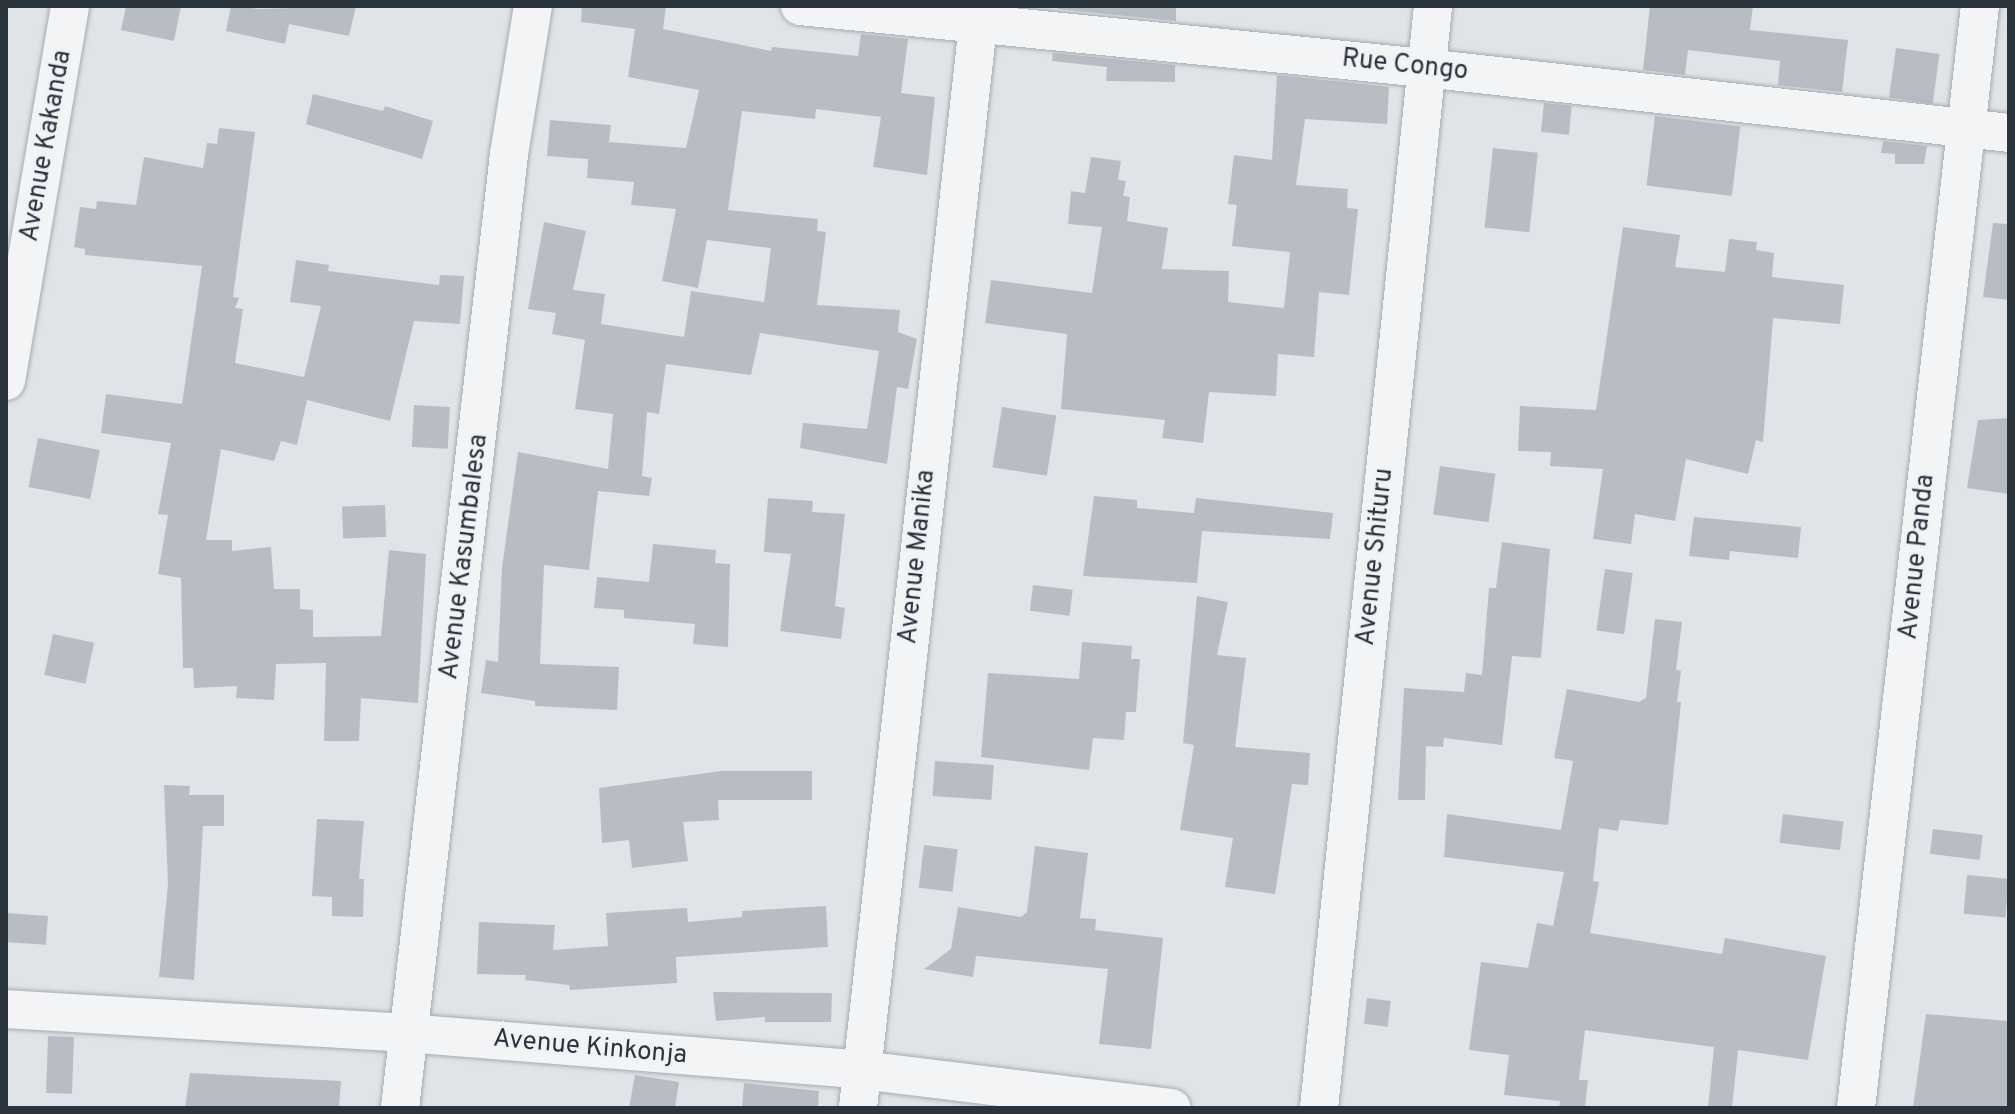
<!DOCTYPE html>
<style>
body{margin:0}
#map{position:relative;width:2015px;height:1114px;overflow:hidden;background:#e0e4e8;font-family:Overpass,sans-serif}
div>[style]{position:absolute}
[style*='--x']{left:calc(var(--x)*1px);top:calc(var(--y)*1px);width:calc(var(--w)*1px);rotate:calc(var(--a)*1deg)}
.building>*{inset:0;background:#b8bdc4;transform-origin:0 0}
.roads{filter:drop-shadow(0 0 2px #a6abb1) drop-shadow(0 0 2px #a6abb1)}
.minor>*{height:38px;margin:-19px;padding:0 19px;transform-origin:19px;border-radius:19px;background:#f2f4f6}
span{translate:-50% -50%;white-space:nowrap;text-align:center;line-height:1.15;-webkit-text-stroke:6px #f0f2f5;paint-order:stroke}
.street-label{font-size:26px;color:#2b333d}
.frame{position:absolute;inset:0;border:8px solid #2b333d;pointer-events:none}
</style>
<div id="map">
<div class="building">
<i style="clip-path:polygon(126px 6px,181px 6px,174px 41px,121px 30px)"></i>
<i style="clip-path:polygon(231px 6px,260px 9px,356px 6px,349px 36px,289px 24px,285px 44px,226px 31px)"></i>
<i style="clip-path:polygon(582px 6px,666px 6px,663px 29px,771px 51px,772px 47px,858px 56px,861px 34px,908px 39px,901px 93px,935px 97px,927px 175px,873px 167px,881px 117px,816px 109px,815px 119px,742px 111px,728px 210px,818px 219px,817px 231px,826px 232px,817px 305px,900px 310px,898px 332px,917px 339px,908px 389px,897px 387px,887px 464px,800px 448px,803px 423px,867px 429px,879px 351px,760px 333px,751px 375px,666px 364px,659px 414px,647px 412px,642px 476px,652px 478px,649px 496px,598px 491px,589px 570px,544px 565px,540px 664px,619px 667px,617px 710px,535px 706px,535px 701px,481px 693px,486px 660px,498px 662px,502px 568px,518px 452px,608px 469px,613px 414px,575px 409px,585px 340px,552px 334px,556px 313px,528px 309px,544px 222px,586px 231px,573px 290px,605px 294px,601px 324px,684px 337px,691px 291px,764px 302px,771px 248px,707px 240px,698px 288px,662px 281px,676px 209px,631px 205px,634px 182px,587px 178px,588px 159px,547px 156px,550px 120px,611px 125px,609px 142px,686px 148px,699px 90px,628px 77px,635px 29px,581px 22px)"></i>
<i style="clip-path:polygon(1058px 6px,1176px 6px,1176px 21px,1058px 9px)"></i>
<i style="clip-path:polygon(1650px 6px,1753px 6px,1750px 30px,1848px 40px,1842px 92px,1778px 85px,1780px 61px,1688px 50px,1685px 75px,1643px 70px)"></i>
<i style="left:1896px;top:48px;width:44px;height:50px;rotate:8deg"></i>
<i style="clip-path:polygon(1053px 53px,1175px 65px,1175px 82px,1106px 81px,1107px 67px,1052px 61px)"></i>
<i style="clip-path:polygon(1277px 75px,1389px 87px,1387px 124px,1305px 119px,1296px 185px,1348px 189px,1347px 208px,1358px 209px,1349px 295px,1319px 292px,1314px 357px,1278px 354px,1276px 396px,1209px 392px,1203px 443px,1162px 438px,1165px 420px,1061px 409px,1067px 334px,985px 323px,991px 280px,1092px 293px,1102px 227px,1068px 224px,1071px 191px,1085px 193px,1091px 157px,1121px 161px,1118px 180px,1126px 181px,1123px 196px,1130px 197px,1127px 221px,1168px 228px,1162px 269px,1229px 271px,1228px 302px,1284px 308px,1290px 252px,1232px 246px,1237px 205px,1228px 204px,1234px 155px,1272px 160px)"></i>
<i style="clip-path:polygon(313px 94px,383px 111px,385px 106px,433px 121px,422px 159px,306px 124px)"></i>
<i style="left:1544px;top:103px;width:28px;height:29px;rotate:6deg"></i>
<i style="left:1655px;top:116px;width:86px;height:70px;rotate:7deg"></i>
<i style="clip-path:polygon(219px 128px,255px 132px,233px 297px,239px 298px,235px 308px,243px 309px,235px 363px,304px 377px,321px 306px,290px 302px,296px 260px,329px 265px,328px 271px,439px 285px,440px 275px,464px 276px,460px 324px,414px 321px,390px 421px,307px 400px,297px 445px,281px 441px,274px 461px,221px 449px,206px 540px,232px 540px,232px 551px,271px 547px,274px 589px,300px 589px,300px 609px,313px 610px,313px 637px,381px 636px,389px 550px,426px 554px,418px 703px,361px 698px,359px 741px,324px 741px,326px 663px,276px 664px,274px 700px,236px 698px,237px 686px,194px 688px,193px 668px,183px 668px,181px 578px,158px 574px,168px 515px,158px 514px,171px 443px,101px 433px,106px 394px,182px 404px,202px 266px,85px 255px,85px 249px,74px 247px,80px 207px,96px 209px,97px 201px,136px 205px,144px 157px,203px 168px,207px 143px,217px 144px)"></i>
<i style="clip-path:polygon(1883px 141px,1927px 146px,1924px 164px,1895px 164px,1895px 154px,1881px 153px)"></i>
<i style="left:1493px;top:148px;width:45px;height:80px;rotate:6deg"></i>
<i style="clip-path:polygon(1993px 223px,2009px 224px,2009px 300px,1983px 297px)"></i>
<i style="clip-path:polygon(1623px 227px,1680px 235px,1675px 267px,1725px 272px,1729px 239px,1757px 242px,1756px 250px,1774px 253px,1772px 277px,1844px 285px,1840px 324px,1773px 318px,1763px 442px,1756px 440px,1748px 474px,1686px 459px,1675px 521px,1635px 514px,1631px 544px,1593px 539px,1603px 469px,1550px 466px,1551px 452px,1518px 451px,1520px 406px,1596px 410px)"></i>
<i style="left:414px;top:405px;width:36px;height:42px;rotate:3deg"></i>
<i style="left:1002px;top:407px;width:55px;height:61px;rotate:9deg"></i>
<i style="clip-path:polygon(2009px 418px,2009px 494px,1967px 488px,1978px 420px)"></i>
<i style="left:38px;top:438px;width:63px;height:50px;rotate:11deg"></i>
<i style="left:1440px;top:466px;width:56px;height:49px;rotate:8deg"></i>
<i style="clip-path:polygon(1094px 496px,1137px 500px,1137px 508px,1194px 513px,1196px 498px,1333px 513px,1330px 539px,1202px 531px,1197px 583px,1083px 576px)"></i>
<i style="clip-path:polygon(768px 498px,813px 501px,812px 512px,845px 514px,835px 606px,845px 608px,841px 639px,780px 631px,791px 554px,764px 552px)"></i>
<i style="left:385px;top:505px;width:32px;height:43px;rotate:88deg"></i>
<i style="clip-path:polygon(1694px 517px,1801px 527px,1798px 558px,1730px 551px,1729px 560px,1689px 556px)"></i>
<i style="clip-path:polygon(1502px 542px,1550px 549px,1541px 658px,1512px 656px,1502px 745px,1444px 738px,1443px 747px,1426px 746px,1425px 800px,1398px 800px,1404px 688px,1464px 692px,1466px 673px,1482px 675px,1489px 588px,1496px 588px)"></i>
<i style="clip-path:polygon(653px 544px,716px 550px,715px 563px,730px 564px,728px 647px,693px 644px,695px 624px,624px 618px,624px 610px,594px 608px,597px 577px,649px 582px)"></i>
<i style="left:1605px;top:569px;width:28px;height:62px;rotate:8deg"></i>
<i style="left:1033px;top:585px;width:40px;height:26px;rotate:7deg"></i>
<i style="clip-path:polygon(1197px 596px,1228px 602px,1217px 655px,1246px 658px,1235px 747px,1310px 753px,1308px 785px,1292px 784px,1275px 894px,1225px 887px,1233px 838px,1180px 830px,1194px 745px,1183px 743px)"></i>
<i style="clip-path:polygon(1655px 619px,1682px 622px,1676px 670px,1681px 671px,1677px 702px,1681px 702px,1668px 825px,1620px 820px,1618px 831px,1599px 828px,1593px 881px,1599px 882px,1590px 933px,1722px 954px,1725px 938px,1826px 956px,1808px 1060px,1738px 1050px,1732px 1108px,1708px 1108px,1714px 1047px,1585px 1030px,1579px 1080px,1588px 1080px,1585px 1108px,1559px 1108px,1560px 1101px,1504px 1095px,1509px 1055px,1469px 1050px,1481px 962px,1528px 968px,1537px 923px,1553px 926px,1564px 872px,1444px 857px,1447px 814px,1561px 830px,1573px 761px,1554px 758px,1567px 689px,1639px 702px,1646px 698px)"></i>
<i style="left:53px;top:634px;width:42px;height:42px;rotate:12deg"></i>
<i style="clip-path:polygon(1082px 642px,1132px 646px,1131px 659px,1140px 659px,1136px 712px,1126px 712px,1124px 740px,1093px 738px,1089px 770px,981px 757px,988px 673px,1079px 679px)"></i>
<i style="left:935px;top:761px;width:59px;height:35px;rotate:4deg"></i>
<i style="clip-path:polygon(721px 771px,812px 771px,812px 800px,718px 800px,719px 820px,683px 822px,688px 861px,632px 868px,629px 840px,602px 843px,599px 788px)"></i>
<i style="clip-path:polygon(164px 785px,190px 786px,189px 795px,224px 795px,224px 826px,203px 826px,194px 980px,159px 977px,168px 884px)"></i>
<i style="left:1783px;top:814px;width:61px;height:29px;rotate:7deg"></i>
<i style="clip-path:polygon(317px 819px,364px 821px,359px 879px,364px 879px,363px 917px,332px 916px,332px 897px,312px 896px)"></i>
<i style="left:1933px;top:829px;width:50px;height:25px;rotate:7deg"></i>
<i style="left:924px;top:845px;width:34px;height:43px;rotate:7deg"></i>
<i style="clip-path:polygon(1035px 846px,1088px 853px,1080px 918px,1096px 919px,1095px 930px,1163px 938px,1151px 1049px,1099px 1044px,1108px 969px,976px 956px,973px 977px,924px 969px,951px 949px,958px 907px,1021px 917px,1027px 912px)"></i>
<i style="left:1967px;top:875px;width:42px;height:39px;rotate:5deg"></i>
<i style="clip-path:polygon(826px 906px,828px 947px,676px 957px,677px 983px,570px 990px,569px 985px,525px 980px,526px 975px,477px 974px,479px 922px,555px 925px,553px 950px,608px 946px,606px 913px,687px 908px,688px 922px,742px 917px,742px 911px)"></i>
<i style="left:6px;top:913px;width:42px;height:29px;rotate:4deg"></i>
<i style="clip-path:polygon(713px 992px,832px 993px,831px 1022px,765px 1022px,765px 1017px,716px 1021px)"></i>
<i style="left:1367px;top:998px;width:24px;height:26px;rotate:7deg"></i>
<i style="clip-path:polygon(1926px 1014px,2009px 1021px,2009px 1108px,1913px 1108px)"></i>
<i style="left:48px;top:1036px;width:26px;height:57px;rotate:2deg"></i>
<i style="clip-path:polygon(190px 1073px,341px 1081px,339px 1108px,185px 1108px)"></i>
<i style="clip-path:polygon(635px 1075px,679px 1082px,675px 1108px,629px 1108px)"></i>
<i style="clip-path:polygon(744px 1083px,819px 1091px,818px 1108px,742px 1108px)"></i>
</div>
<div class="roads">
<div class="minor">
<i style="--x:800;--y:6;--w:628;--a:5.67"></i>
<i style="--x:1425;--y:68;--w:588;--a:6.35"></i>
<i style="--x:6;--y:381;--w:380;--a:-80.3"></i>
<i style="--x:6;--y:1009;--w:401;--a:3.4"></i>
<i style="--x:406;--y:1033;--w:457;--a:4.6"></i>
<i style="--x:861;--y:1070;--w:313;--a:7"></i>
<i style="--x:400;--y:1108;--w:960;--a:-83.48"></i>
<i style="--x:509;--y:154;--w:150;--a:-80.8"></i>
<i style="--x:858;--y:1108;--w:1109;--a:-83.68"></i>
<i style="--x:1319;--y:1108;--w:1108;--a:-84.09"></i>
<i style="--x:1856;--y:1108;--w:1109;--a:-83.58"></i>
</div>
</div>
<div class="street-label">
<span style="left:1405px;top:66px;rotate:6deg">Rue Congo</span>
<span style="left:47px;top:146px;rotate:-80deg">Avenue Kakanda</span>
<span style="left:465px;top:557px;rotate:-83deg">Avenue Kasumbalesa</span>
<span style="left:918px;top:557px;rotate:-84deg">Avenue Manika</span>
<span style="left:1376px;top:557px;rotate:-84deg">Avenue Shituru</span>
<span style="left:1918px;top:557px;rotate:-84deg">Avenue Panda</span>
<span style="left:590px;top:1048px;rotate:5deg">Avenue Kinkonja</span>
</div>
<div class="frame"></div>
</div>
